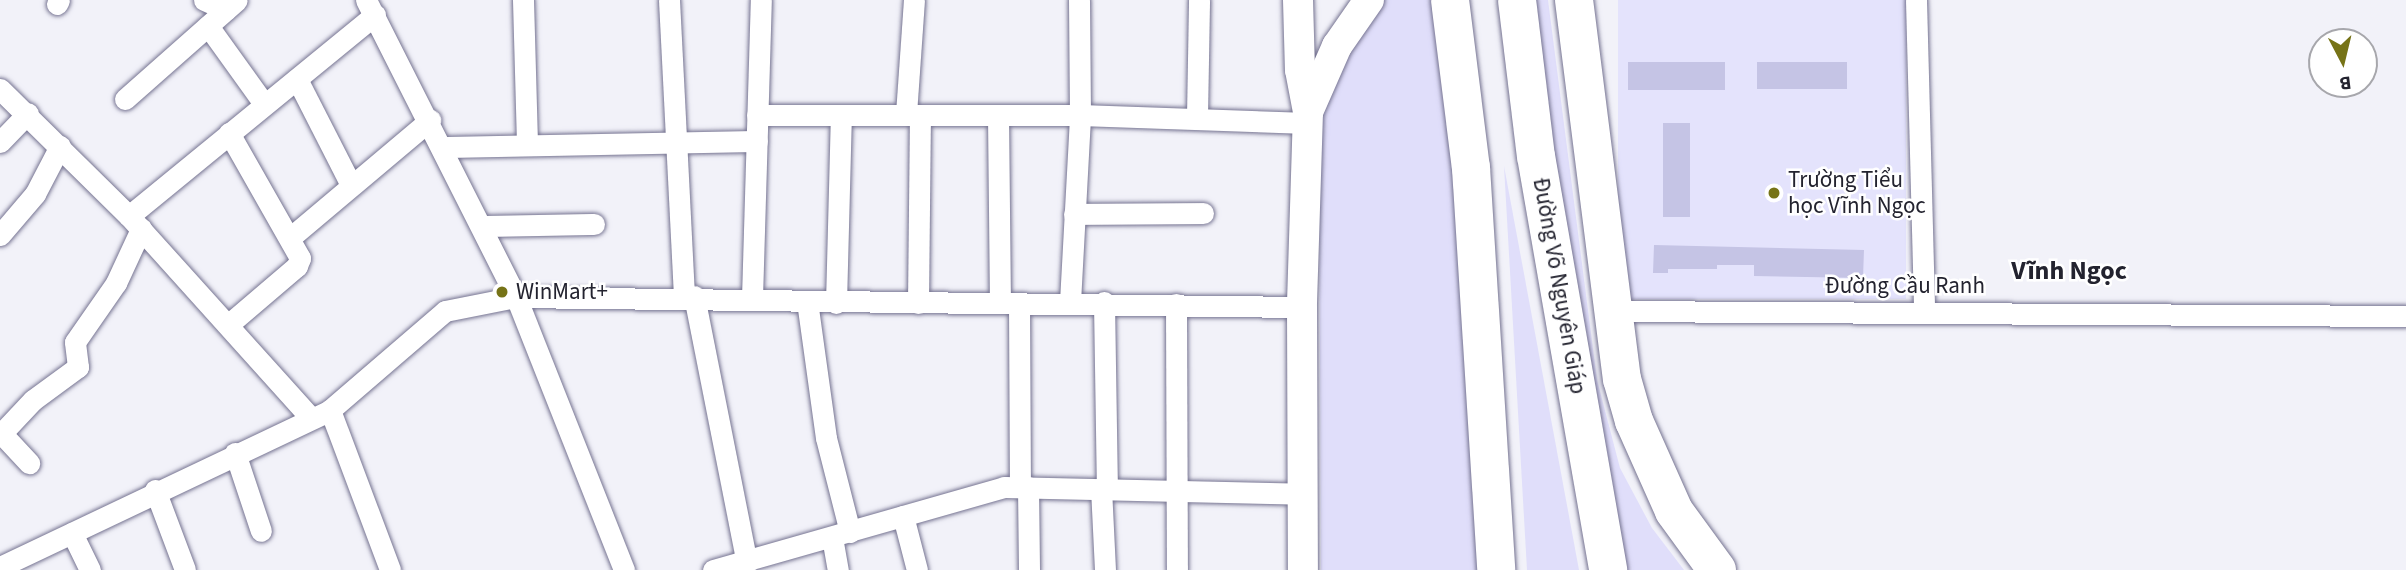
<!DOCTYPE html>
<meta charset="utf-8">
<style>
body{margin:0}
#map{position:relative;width:2406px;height:570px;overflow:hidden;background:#f2f2f9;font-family:"Source Sans 3",sans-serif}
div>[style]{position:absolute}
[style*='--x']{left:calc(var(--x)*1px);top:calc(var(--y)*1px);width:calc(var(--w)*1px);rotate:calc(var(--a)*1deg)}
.built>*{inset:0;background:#e4e3fc;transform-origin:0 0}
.green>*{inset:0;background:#e0defa}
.building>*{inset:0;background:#c5c4e5;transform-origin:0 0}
.roads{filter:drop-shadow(0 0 2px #757391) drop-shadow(0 0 2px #757391)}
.street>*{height:21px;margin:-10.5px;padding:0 10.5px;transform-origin:10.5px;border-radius:10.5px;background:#fff}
.secondary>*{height:30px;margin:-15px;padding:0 15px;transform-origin:15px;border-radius:15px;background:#fff}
.highway>*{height:38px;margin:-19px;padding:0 19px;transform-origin:19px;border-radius:19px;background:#fff}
.dots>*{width:19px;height:19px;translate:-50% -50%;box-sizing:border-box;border:4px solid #fff;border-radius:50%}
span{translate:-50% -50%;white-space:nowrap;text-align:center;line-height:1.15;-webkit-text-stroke:5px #fff;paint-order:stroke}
.poi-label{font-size:23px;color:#23232f}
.left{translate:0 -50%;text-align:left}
.street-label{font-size:23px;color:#23232f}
.quarter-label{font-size:26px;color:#23232f;font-weight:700}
.north{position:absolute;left:2308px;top:28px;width:70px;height:70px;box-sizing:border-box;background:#fff;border:2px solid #a7a7ac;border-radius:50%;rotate:173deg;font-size:19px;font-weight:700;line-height:28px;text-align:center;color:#23232f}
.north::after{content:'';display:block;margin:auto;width:24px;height:32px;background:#767317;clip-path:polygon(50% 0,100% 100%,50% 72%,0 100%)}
</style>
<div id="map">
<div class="built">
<i style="left:1618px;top:0;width:288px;height:299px"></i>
</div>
<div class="green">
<i style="clip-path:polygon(1379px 0,1437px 0,1459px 172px,1483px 570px,1321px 570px,1319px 142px,1325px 95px)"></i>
<i style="clip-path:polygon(1518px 0,1548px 0,1597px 380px,1620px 468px,1652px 528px,1684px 570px,1623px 570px)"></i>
<i style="clip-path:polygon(1504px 166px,1579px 570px,1527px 570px)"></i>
</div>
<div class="building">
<i style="left:1628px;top:62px;width:97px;height:28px"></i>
<i style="left:1847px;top:62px;width:27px;height:90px;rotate:90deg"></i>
<i style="left:1663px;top:123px;width:27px;height:94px"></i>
<i style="clip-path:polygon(1654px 245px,1864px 250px,1863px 278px,1754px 276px,1754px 265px,1717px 265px,1717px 269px,1668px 269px,1668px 273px,1653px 273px)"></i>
</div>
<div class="roads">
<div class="street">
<i style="--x:204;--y:0;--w:24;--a:24"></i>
<i style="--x:366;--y:0;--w:333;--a:63.2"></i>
<i style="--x:516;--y:297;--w:294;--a:68.4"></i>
<i style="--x:523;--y:0;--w:145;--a:88.4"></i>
<i style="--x:669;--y:0;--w:296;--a:87.1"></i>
<i style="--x:1916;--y:0;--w:312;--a:88.5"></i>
<i style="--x:57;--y:4;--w:4;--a:-63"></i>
<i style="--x:208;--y:26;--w:96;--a:54.3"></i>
<i style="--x:297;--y:79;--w:119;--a:63"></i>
<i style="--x:0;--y:89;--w:181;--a:44.6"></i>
<i style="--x:129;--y:216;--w:272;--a:48"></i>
<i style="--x:125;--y:99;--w:149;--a:-41.5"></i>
<i style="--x:906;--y:114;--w:114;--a:-86"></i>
<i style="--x:757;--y:115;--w:323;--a:0"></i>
<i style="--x:1080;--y:115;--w:228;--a:2"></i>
<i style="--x:998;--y:115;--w:188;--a:89.4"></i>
<i style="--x:1197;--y:117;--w:117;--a:-89"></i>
<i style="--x:229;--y:133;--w:144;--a:60.4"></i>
<i style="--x:300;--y:258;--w:9;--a:111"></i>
<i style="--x:297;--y:266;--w:89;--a:139.5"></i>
<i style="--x:0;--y:142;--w:40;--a:-46"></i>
<i style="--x:444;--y:147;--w:313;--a:-1.1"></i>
<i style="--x:1074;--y:214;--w:129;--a:-0.4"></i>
<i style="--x:129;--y:216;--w:318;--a:-39.3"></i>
<i style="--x:482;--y:226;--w:112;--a:-1"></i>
<i style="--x:0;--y:235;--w:54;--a:-49.5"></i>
<i style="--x:35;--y:194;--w:54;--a:-62.5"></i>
<i style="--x:291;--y:237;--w:182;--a:-40.1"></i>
<i style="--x:694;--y:296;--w:272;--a:78.8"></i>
<i style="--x:752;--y:298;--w:298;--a:-88.3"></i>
<i style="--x:807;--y:301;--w:138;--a:82.1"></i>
<i style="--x:826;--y:438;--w:97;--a:75.7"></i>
<i style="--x:1070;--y:302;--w:187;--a:-86.9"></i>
<i style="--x:1080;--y:115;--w:115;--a:-90.5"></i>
<i style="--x:1104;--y:302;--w:186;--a:89.1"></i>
<i style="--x:836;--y:303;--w:188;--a:-88.5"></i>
<i style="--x:918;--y:303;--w:188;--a:-89.4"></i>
<i style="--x:1019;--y:303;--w:183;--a:89.7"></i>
<i style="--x:1176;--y:304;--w:266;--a:89.8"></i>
<i style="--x:1613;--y:311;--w:793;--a:0.36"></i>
<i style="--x:330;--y:410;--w:171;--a:69.4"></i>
<i style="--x:2;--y:434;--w:40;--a:47"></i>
<i style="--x:0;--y:435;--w:48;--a:-46.7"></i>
<i style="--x:33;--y:400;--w:56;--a:-36.3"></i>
<i style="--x:78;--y:367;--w:25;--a:-97"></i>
<i style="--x:75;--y:342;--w:72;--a:-55.2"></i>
<i style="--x:116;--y:283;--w:60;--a:-65.2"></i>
<i style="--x:235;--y:453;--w:82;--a:71.6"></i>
<i style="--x:1028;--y:487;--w:83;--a:89.3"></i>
<i style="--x:1101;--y:488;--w:82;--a:87.2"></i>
<i style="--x:155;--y:490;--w:85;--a:69.4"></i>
<i style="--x:903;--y:516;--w:56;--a:75.5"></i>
<i style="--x:72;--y:533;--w:41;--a:64.1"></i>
<i style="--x:832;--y:537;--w:34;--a:80"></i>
<i style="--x:0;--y:567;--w:365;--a:-25.4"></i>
<i style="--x:330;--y:410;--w:152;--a:-40.7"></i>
<i style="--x:445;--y:311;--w:72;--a:-11.2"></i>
<i style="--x:516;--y:297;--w:786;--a:0.73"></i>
<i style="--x:713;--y:570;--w:303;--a:-15.9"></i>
<i style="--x:1004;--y:487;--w:299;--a:1.3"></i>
</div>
<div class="secondary">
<i style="--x:1298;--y:0;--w:70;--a:88.4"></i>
<i style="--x:1300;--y:70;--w:43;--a:79.2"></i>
<i style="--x:1308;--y:112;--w:195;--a:91.8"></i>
<i style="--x:1302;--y:307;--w:263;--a:89.8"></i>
<i style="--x:1308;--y:112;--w:72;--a:-66.3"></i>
<i style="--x:1337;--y:46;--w:56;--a:-55.2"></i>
</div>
<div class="highway">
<i style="--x:1450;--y:0;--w:169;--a:82.9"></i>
<i style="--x:1471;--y:168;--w:403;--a:86.4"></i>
<i style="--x:1517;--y:0;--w:157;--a:83.1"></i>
<i style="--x:1536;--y:156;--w:420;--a:80.1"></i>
<i style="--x:1574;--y:0;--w:382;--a:82.8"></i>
<i style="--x:1622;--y:379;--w:44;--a:74.1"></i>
<i style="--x:1634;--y:421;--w:98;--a:66"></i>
<i style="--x:1674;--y:511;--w:73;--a:53.9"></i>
</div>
</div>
<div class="dots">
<i style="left:1774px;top:193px;background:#767317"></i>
<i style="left:502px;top:292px;background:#767317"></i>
</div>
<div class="poi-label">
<span class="left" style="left:1788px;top:193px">Trường Tiểu<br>học Vĩnh Ngọc</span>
<span class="left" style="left:516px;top:292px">WinMart+</span>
</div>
<div class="street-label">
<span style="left:1559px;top:286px;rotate:80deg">Đường Võ Nguyên Giáp</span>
<span style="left:1905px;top:286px">Đường Cầu Ranh</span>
</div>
<div class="quarter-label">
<span style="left:2069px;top:271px">Vĩnh Ngọc</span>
</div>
<div class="north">B</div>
</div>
